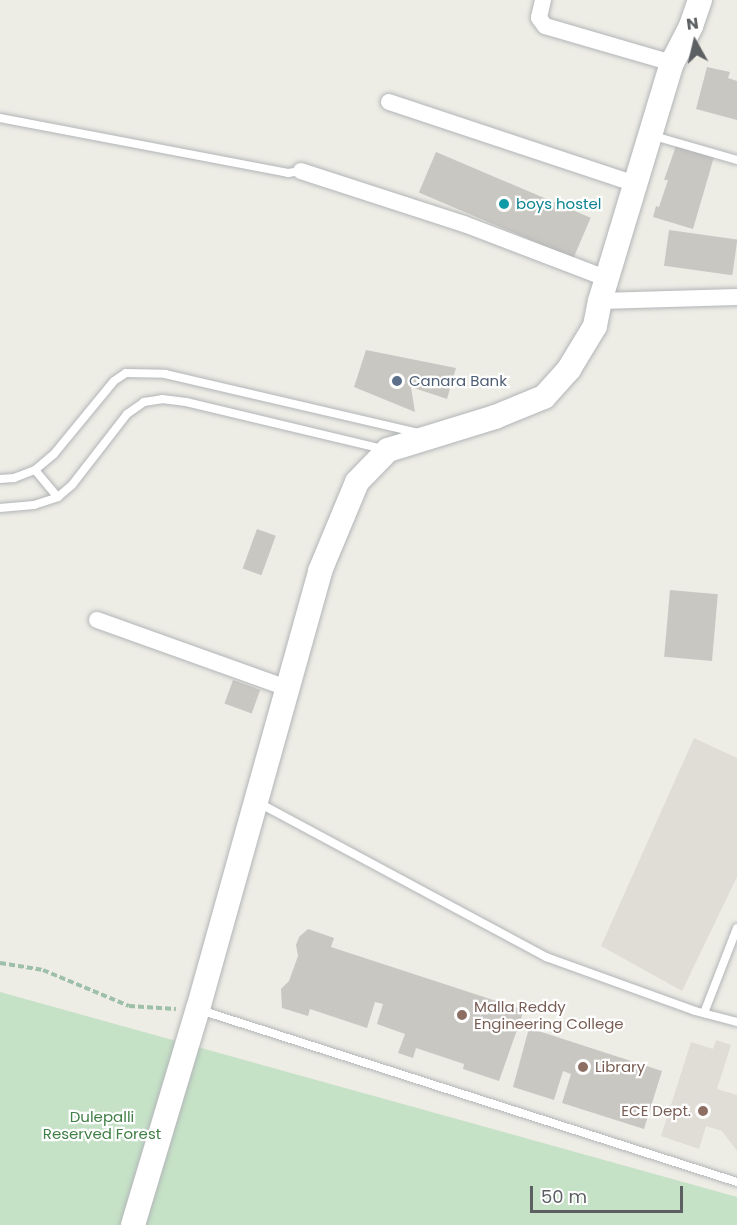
<!DOCTYPE html>
<style>
body{margin:0}
#map{position:relative;width:737px;height:1225px;overflow:hidden;background:#edece5;font-family:Poppins,sans-serif}
div>[style]{position:absolute}
[style*='--x']{left:calc(var(--x)*1px);top:calc(var(--y)*1px);width:calc(var(--w)*1px);rotate:calc(var(--a)*1deg)}
.education>*{inset:0;background:#e0ddd7}
.green>*{inset:0;background:#c5e1c6}
.building>*{inset:0;background:#c9c7c2;transform-origin:0 0}
.path>*{height:4px;margin-top:-2px;transform-origin:0;background:repeating-linear-gradient(90deg,#9ec0a8 0 6px,transparent 0 9px)}
.roads{filter:drop-shadow(0 0 2px #b2b5b8) drop-shadow(0 0 2px #b2b5b8)}
.service>*{height:8px;margin:-4px;padding:0 4px;transform-origin:4px;border-radius:4px;background:#fff}
.minor>*{height:16px;margin:-8px;padding:0 8px;transform-origin:8px;border-radius:8px;background:#fff}
.secondary>*{height:24px;margin:-12px;padding:0 12px;transform-origin:12px;border-radius:12px;background:#fff}
.dots>*{width:16px;height:16px;translate:-50% -50%;box-sizing:border-box;border:3px solid #fff;border-radius:50%}
span{translate:-50% -50%;white-space:nowrap;text-align:center;line-height:1.15;-webkit-text-stroke:4.5px #fff;paint-order:stroke}
.culture-label{font-size:15px;color:#0d838f}
.left{translate:0 -50%;text-align:left}
.service-label{font-size:15px;color:#4e5e75}
.education-label{font-size:15px;color:#785e54}
.right{translate:-100% -50%;text-align:right}
.park-label{font-size:15px;color:#407f45}
.north{position:absolute;left:665px;top:12px;width:60px;height:60px;-webkit-text-stroke:4px #fff;paint-order:stroke;rotate:352deg;font-size:16px;font-weight:700;line-height:24px;text-align:center;color:#5d6063}
.north::after{content:'';display:block;margin:auto;width:21px;height:27px;background:#5d6063;clip-path:polygon(50% 0,100% 100%,50% 72%,0 100%)}
.scale{position:absolute;left:530px;top:1186px;width:153px;height:27px;box-sizing:border-box;border:3px solid #5d6063;border-top:0;padding-left:8px;font-size:18px;line-height:21px;white-space:nowrap;color:#5d6063;-webkit-text-stroke:4px #fff;paint-order:stroke}
</style>
<div id="map">
<div class="education">
<i style="clip-path:polygon(694px 738px,737px 758px,737px 877px,682px 991px,601px 946px)"></i>
<i style="clip-path:polygon(716px 1040px,731px 1045px,717px 1089px,737px 1095px,737px 1151px,722px 1131px,706px 1126px,699px 1149px,661px 1136px,691px 1042px,713px 1049px)"></i>
</div>
<div class="green">
<i style="clip-path:polygon(0 992px,737px 1197px,737px 1225px,0 1225px)"></i>
</div>
<div class="building">
<i style="clip-path:polygon(707px 67px,730px 72px,728px 78px,737px 81px,737px 120px,696px 109px)"></i>
<i style="clip-path:polygon(676px 146px,714px 157px,693px 229px,653px 217px,656px 206px,659px 207px,668px 180px,664px 180px)"></i>
<i style="left:436px;top:152px;width:168px;height:44px;rotate:23deg"></i>
<i style="left:669px;top:230px;width:69px;height:36px;rotate:8deg"></i>
<i style="clip-path:polygon(366px 350px,456px 368px,447px 399px,411px 387px,415px 412px,354px 387px)"></i>
<i style="left:257px;top:529px;width:20px;height:42px;rotate:20deg"></i>
<i style="left:670px;top:590px;width:48px;height:67px;rotate:5deg"></i>
<i style="left:233px;top:680px;width:29px;height:25px;rotate:20deg"></i>
<i style="clip-path:polygon(308px 929px,334px 938px,331px 947px,524px 1010px,499px 1081px,463px 1069px,464px 1064px,416px 1048px,413px 1058px,398px 1053px,405px 1034px,377px 1024px,383px 1004px,375px 1002px,367px 1028px,310px 1009px,308px 1016px,282px 1008px,281px 989px,289px 981px,298px 956px,296px 945px,299px 937px)"></i>
<i style="clip-path:polygon(529px 1028px,662px 1071px,644px 1129px,562px 1103px,571px 1074px,563px 1071px,554px 1100px,513px 1087px)"></i>
</div>
<div class="path">
<i style="--x:0;--y:963;--w:44;--a:9.2"></i>
<i style="--x:43;--y:970;--w:93;--a:22.7"></i>
<i style="--x:129;--y:1006;--w:47;--a:3.7"></i>
</div>
<div class="roads">
<div class="service">
<i style="--x:0;--y:118;--w:293;--a:10.8"></i>
<i style="--x:288;--y:173;--w:13;--a:-9"></i>
<i style="--x:654;--y:136;--w:86;--a:16.1"></i>
<i style="--x:35;--y:470;--w:35;--a:50"></i>
<i style="--x:0;--y:479;--w:14;--a:-4"></i>
<i style="--x:14;--y:478;--w:22;--a:-21"></i>
<i style="--x:35;--y:470;--w:25;--a:-40"></i>
<i style="--x:54;--y:454;--w:94;--a:-50.6"></i>
<i style="--x:114;--y:381;--w:14;--a:-34"></i>
<i style="--x:126;--y:373;--w:39;--a:1"></i>
<i style="--x:165;--y:374;--w:261;--a:13.1"></i>
<i style="--x:0;--y:508;--w:34;--a:-5"></i>
<i style="--x:34;--y:505;--w:25;--a:-18"></i>
<i style="--x:58;--y:497;--w:18;--a:-41"></i>
<i style="--x:72;--y:485;--w:90;--a:-52.2"></i>
<i style="--x:127;--y:414;--w:21;--a:-35"></i>
<i style="--x:144;--y:402;--w:18;--a:-9"></i>
<i style="--x:162;--y:399;--w:24;--a:7"></i>
<i style="--x:186;--y:402;--w:204;--a:13.4"></i>
<i style="--x:259;--y:803;--w:326;--a:28.2"></i>
<i style="--x:546;--y:957;--w:158;--a:19.9"></i>
<i style="--x:695;--y:1011;--w:43;--a:14.7"></i>
<i style="--x:200;--y:1010;--w:564;--a:17.76"></i>
<i style="--x:704;--y:1013;--w:91;--a:-68.8"></i>
</div>
<div class="minor">
<i style="--x:543;--y:0;--w:18;--a:103"></i>
<i style="--x:539;--y:18;--w:10;--a:53"></i>
<i style="--x:545;--y:26;--w:132;--a:16.2"></i>
<i style="--x:389;--y:102;--w:259;--a:18.4"></i>
<i style="--x:301;--y:171;--w:171;--a:18"></i>
<i style="--x:464;--y:224;--w:154;--a:20.9"></i>
<i style="--x:600;--y:301;--w:137;--a:-1.7"></i>
<i style="--x:97;--y:620;--w:202;--a:19.7"></i>
</div>
<div class="secondary">
<i style="--x:133;--y:1225;--w:226;--a:-73.3"></i>
<i style="--x:198;--y:1009;--w:455;--a:-74.4"></i>
<i style="--x:320;--y:571;--w:96;--a:-67.4"></i>
<i style="--x:357;--y:482;--w:45;--a:-45.9"></i>
<i style="--x:388;--y:450;--w:112;--a:-17.1"></i>
<i style="--x:495;--y:417;--w:53;--a:-22.2"></i>
<i style="--x:544;--y:397;--w:38;--a:-48"></i>
<i style="--x:569;--y:369;--w:50;--a:-58.8"></i>
<i style="--x:595;--y:326;--w:25;--a:-79"></i>
<i style="--x:600;--y:301;--w:249;--a:-73.2"></i>
<i style="--x:672;--y:63;--w:42;--a:-62.8"></i>
<i style="--x:691;--y:26;--w:28;--a:-71"></i>
</div>
</div>
<div class="dots">
<i style="left:504px;top:204px;background:#0f9aa8"></i>
<i style="left:397px;top:381px;background:#5c6f8a"></i>
<i style="left:462px;top:1015px;background:#8d6e63"></i>
<i style="left:583px;top:1067px;background:#8d6e63"></i>
<i style="left:703px;top:1111px;background:#8d6e63"></i>
</div>
<div class="culture-label">
<span class="left" style="left:516px;top:204px">boys hostel</span>
</div>
<div class="service-label">
<span class="left" style="left:409px;top:381px">Canara Bank</span>
</div>
<div class="education-label">
<span class="left" style="left:474px;top:1015px">Malla Reddy<br>Engineering College</span>
<span class="left" style="left:595px;top:1067px">Library</span>
<span class="right" style="left:691px;top:1111px">ECE Dept.</span>
</div>
<div class="park-label">
<span style="left:102px;top:1125px">Dulepalli<br>Reserved Forest</span>
</div>
<div class="north">N</div>
<div class="scale">50 m</div>
</div>
